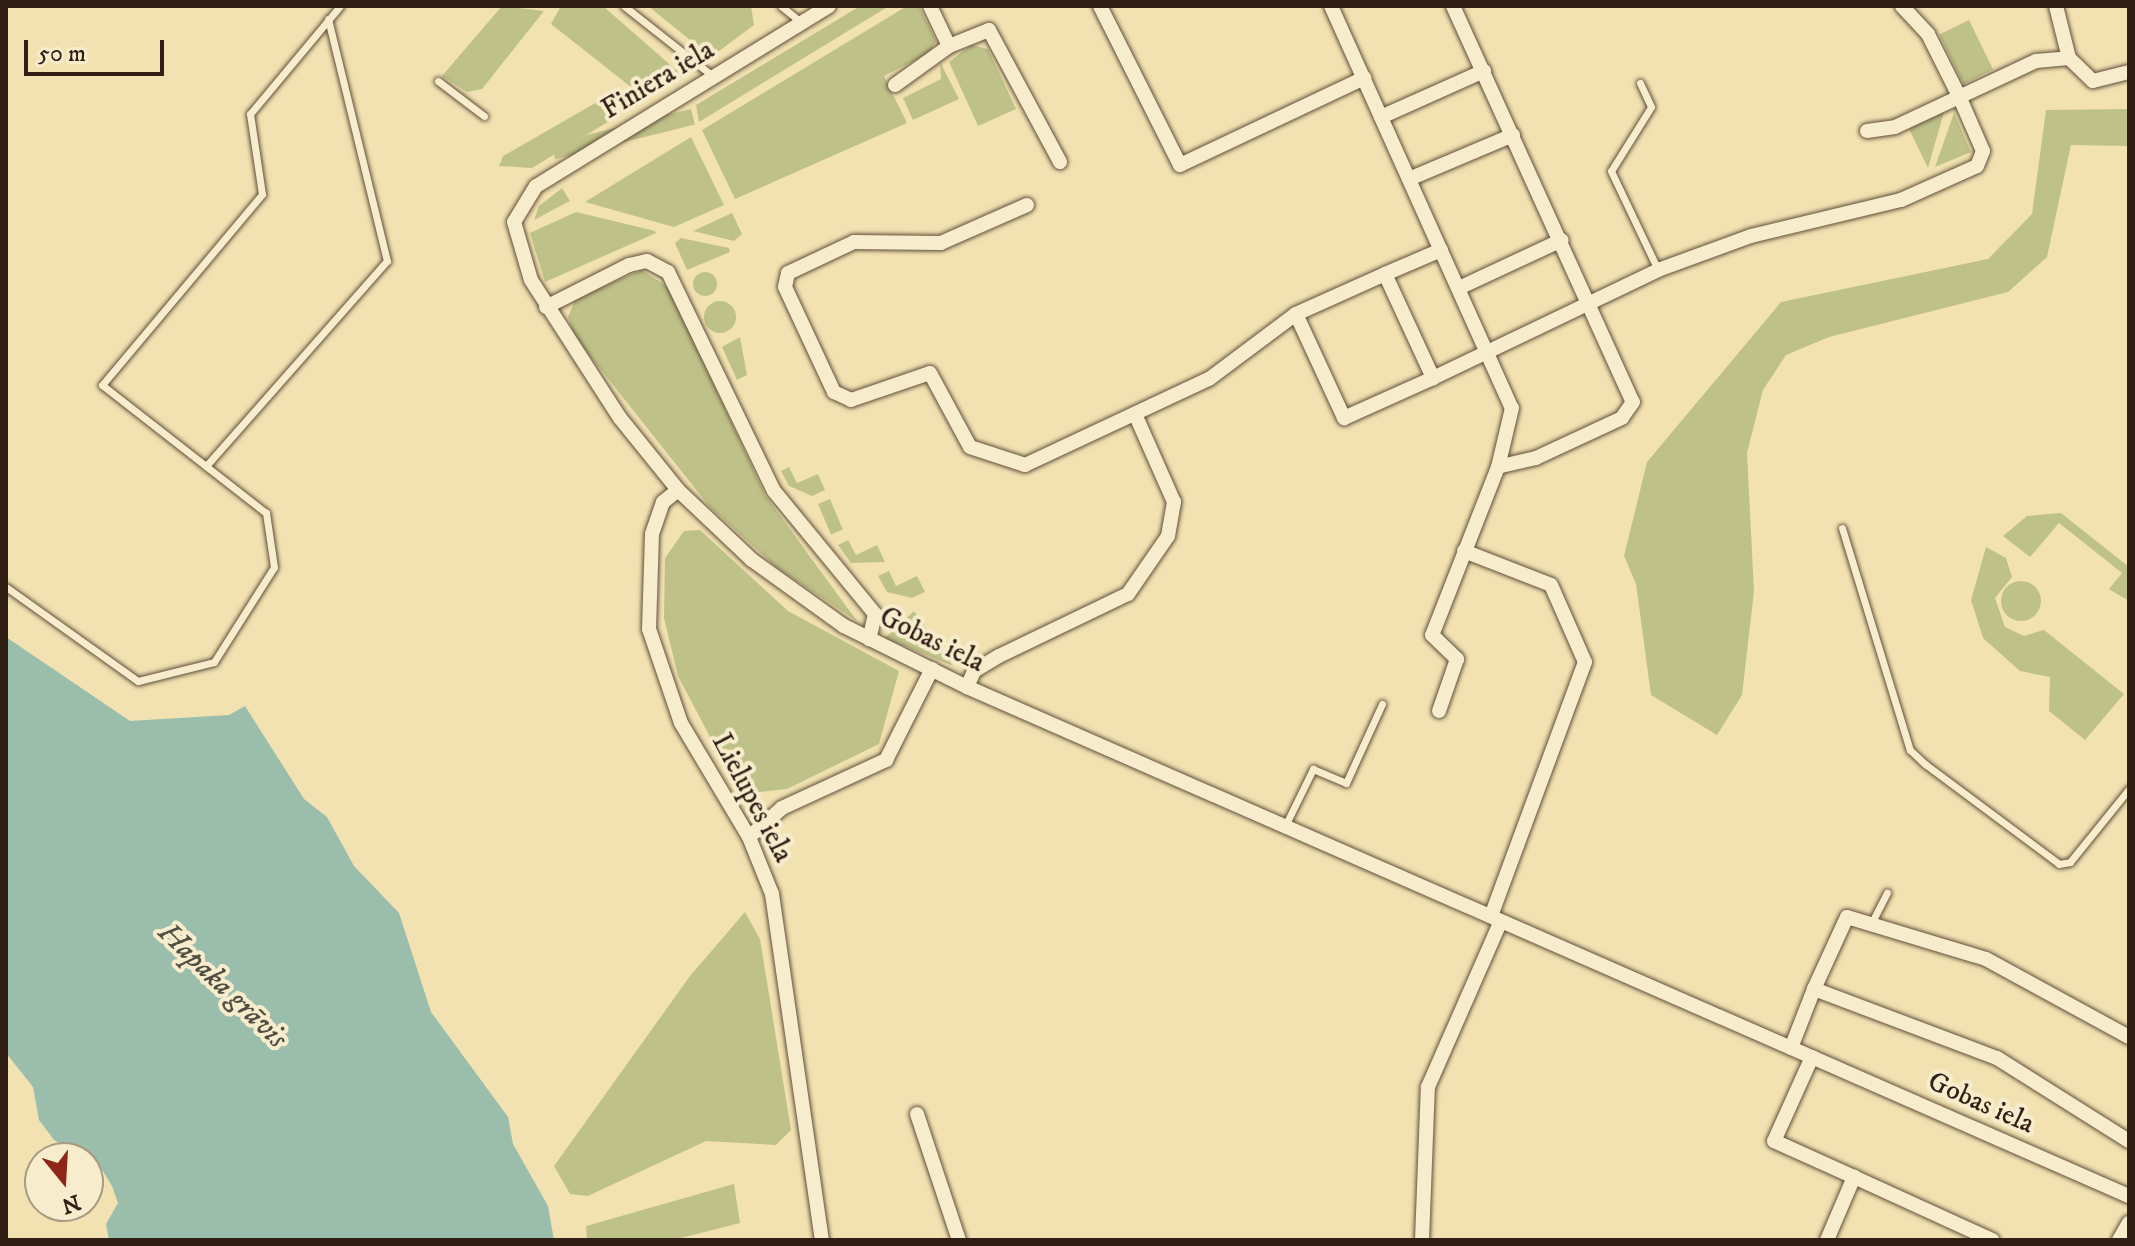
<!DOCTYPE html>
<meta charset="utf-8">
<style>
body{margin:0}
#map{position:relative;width:2135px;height:1246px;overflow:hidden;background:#f2e2b1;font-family:"IM FELL DW Pica",serif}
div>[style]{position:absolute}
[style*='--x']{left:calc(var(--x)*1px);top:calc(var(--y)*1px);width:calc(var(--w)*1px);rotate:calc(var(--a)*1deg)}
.green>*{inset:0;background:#bfc288;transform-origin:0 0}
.round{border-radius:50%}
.water>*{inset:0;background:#9bbeac}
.roads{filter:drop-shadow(0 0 2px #614f3c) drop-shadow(0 0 2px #614f3c)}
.service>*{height:7px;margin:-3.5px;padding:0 3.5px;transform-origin:3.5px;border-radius:3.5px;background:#f7eccc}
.minor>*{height:14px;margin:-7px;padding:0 7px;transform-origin:7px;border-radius:7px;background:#f7eccc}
span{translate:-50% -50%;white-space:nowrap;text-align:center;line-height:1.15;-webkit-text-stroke:8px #f7eccc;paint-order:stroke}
.street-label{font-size:28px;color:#311e15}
.water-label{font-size:30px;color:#514e42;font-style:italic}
.frame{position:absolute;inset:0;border:8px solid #311e15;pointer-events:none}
.north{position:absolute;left:24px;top:1142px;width:80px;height:80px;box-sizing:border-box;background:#f7eccc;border:2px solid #a89a83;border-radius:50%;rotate:162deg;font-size:22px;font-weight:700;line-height:32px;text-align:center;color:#311e15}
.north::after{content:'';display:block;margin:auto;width:28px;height:36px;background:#8f2418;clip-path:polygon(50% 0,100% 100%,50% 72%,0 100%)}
.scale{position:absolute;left:24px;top:40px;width:140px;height:36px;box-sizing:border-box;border:4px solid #311e15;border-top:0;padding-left:10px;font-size:24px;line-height:28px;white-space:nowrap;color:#311e15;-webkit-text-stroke:6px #f7eccc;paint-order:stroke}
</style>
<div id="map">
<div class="green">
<i style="clip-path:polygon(502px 6px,544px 11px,482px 89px,467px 92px,442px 76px)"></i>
<i style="clip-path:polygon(561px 6px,603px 6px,683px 76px,641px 95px,551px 24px)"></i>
<i style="clip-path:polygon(648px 6px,751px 6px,754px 25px,711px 57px)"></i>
<i style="clip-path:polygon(860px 6px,889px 6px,699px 122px,696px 105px)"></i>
<i style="clip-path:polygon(907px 6px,919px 6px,936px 41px,929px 53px,884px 76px,907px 123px,735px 199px,702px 130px)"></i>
<i style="left:1969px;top:20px;width:55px;height:33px;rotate:64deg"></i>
<i style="clip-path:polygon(971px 45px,988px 49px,1016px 109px,978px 126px,949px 62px)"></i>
<i style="clip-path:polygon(940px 62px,959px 99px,913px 120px,903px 98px,941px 79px)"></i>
<i style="clip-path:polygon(611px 94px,618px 99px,616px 117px,532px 168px,499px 166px,503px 156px)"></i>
<i style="left:691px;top:109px;width:16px;height:144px;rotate:76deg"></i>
<i style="clip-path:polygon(2129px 109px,2129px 146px,2071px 145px,2047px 257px,2008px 292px,1829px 337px,1786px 355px,1763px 390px,1747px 453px,1754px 591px,1742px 695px,1717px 735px,1651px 695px,1636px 584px,1624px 556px,1647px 462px,1781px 302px,1988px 259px,2032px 214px,2046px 110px)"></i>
<i style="clip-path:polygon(1944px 112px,1928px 168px,1909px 129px)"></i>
<i style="clip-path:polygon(1954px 113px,1971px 152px,1935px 167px)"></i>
<i style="clip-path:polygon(691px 137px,724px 205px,674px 227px,585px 202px)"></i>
<i style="clip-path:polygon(562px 188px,570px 201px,534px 220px,539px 206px)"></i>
<i style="clip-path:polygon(576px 212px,655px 231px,656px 233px,545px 282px,530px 233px)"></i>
<i style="clip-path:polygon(732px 213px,742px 234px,734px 241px,693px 231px)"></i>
<i style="clip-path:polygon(681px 238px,729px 248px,730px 252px,687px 270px,675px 243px)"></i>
<i style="clip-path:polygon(642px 270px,669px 288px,765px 495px,857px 621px,776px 567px,709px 506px,575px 337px,568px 317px,576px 298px)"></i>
<i class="round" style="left:693px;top:272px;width:24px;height:24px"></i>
<i class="round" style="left:704px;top:301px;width:32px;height:32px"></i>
<i style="clip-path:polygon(740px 337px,747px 375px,737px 380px,722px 347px)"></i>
<i style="clip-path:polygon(789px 467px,797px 483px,818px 474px,825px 490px,812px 496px,789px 486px,781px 471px)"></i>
<i style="left:830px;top:499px;width:33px;height:13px;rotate:67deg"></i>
<i style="clip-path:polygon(2061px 513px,2129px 567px,2129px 601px,2109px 589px,2122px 573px,2059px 523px,2030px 557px,2003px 536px,2027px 516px)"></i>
<i style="clip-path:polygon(700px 530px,788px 611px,899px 671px,879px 744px,787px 789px,740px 794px,678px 676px,664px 618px,665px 558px,684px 531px)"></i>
<i style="clip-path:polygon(848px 540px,856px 555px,877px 545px,885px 562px,851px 563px,838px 545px)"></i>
<i style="clip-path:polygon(1986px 547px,2006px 558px,2012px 577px,1995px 598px,2005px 627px,2024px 636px,2044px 630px,2124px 694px,2085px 740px,2049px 711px,2050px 677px,2020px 671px,1983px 638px,1971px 600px)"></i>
<i style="clip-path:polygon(889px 571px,896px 586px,917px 576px,925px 592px,912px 598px,887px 592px,878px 576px)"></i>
<i class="round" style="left:2001px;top:581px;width:40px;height:40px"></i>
<i style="clip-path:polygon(914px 611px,953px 666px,885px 638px)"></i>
<i style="clip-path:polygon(745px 912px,760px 939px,791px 1130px,776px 1145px,706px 1141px,588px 1196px,570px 1194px,554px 1166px,690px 976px)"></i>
<i style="clip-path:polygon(734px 1184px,740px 1223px,673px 1240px,587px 1240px,586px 1226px)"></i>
</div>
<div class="water">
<i style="clip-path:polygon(6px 637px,130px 721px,229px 715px,245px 706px,304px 799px,327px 817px,354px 866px,399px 913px,431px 1012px,508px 1117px,513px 1144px,548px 1206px,554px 1240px,109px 1240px,106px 1224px,118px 1203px,112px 1186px,101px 1168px,54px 1140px,39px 1120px,33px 1087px,6px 1053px)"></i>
</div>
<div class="roads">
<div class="service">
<i style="--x:624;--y:6;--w:115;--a:38.3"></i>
<i style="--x:781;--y:6;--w:26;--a:39"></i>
<i style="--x:438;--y:81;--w:58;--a:37.3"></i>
<i style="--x:1640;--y:83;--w:26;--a:65"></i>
<i style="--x:1651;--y:107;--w:75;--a:122"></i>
<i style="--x:1611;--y:171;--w:110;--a:64.6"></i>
<i style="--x:206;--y:466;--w:273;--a:-48.6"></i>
<i style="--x:387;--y:261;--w:249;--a:-103.7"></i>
<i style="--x:1842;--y:528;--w:232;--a:73"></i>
<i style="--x:1910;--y:750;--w:21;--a:43"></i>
<i style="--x:1925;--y:764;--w:167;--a:36.7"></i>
<i style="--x:2059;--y:864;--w:11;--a:-10"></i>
<i style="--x:2070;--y:862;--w:94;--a:-51.1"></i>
<i style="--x:6;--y:587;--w:162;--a:35.5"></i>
<i style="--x:138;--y:681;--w:78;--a:-14"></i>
<i style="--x:214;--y:662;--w:112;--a:-57.7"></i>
<i style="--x:274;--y:567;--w:55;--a:-98.4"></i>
<i style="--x:266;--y:513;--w:208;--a:-142"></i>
<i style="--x:102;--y:385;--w:249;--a:-50"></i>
<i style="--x:262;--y:194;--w:81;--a:-98.5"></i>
<i style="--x:250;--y:114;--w:141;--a:-50.2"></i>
<i style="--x:1285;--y:826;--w:64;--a:-63.8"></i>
<i style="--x:1313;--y:769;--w:36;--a:23"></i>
<i style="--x:1346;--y:783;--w:87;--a:-65.5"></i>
<i style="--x:1872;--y:922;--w:33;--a:-63"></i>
</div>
<div class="minor">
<i style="--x:829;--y:6;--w:344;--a:148.4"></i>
<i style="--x:536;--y:186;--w:42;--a:121.4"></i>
<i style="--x:514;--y:222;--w:60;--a:73.7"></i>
<i style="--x:531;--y:280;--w:164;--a:57.2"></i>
<i style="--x:620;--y:418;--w:92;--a:51.1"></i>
<i style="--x:678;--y:490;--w:102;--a:43.4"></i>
<i style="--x:752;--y:560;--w:113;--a:35.7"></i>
<i style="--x:844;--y:626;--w:137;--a:26.4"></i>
<i style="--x:967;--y:687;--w:1269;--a:23.66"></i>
<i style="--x:930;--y:6;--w:44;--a:64.6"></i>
<i style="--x:949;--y:46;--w:43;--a:-21.8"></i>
<i style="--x:989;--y:30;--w:150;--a:61.7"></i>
<i style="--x:1100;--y:6;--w:178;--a:63.3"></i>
<i style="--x:1180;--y:165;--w:204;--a:-25.3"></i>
<i style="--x:1331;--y:6;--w:441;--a:65.8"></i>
<i style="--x:1512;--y:408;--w:61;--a:103.3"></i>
<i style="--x:1498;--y:467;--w:180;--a:111.4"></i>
<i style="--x:1432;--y:635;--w:35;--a:44"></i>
<i style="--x:1457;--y:659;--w:55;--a:109.1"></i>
<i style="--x:1453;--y:6;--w:435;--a:65.6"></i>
<i style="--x:1633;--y:402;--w:19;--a:125"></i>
<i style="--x:1622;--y:418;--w:95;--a:155.1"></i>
<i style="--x:1536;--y:458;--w:39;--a:167"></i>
<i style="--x:2056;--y:6;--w:54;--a:76"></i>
<i style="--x:895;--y:85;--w:67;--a:-35.8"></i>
<i style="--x:1381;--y:117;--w:113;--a:-24.1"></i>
<i style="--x:1867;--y:131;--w:28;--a:-8"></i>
<i style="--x:1895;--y:127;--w:156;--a:-25.1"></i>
<i style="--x:2036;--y:61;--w:33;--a:-5"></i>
<i style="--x:2069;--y:58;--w:33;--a:44"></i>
<i style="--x:2093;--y:81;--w:37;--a:-14"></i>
<i style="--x:1409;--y:179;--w:113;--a:-22.9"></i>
<i style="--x:1027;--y:205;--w:94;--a:156.2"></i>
<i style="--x:941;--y:243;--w:87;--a:-179.3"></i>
<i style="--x:854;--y:242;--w:73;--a:154.8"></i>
<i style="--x:788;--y:273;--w:14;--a:102"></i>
<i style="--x:785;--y:287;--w:116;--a:65"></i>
<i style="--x:834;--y:392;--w:19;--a:25"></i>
<i style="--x:851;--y:400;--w:83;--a:-18.9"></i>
<i style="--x:930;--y:373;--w:84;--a:61.6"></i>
<i style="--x:970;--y:447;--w:58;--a:18.1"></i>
<i style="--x:1025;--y:465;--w:203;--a:-25.1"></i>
<i style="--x:1209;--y:379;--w:109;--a:-36.8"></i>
<i style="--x:1296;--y:314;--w:98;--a:-24.2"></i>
<i style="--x:1385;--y:274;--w:115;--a:65.2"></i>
<i style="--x:1433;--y:378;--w:250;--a:-25.6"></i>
<i style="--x:1658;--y:270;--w:99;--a:-20.1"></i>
<i style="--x:1751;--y:236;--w:154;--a:-13.5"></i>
<i style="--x:1901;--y:200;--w:83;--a:-24.1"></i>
<i style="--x:1977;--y:166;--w:16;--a:-68"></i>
<i style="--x:1983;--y:151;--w:60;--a:-113.6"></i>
<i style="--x:1959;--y:96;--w:69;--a:-116.6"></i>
<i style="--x:1928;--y:34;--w:38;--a:-133"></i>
<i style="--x:1385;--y:274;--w:61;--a:-23.2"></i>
<i style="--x:1461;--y:287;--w:111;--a:-25"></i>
<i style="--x:546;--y:307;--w:93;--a:-26.8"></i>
<i style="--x:629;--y:265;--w:18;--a:-13"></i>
<i style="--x:647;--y:261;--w:24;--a:28"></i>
<i style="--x:668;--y:272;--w:243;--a:64.2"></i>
<i style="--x:774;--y:491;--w:159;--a:50.6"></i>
<i style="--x:875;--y:614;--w:26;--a:103"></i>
<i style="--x:1296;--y:314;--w:115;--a:65.2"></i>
<i style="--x:1344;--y:418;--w:98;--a:-24.2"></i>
<i style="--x:678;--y:490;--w:19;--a:141"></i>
<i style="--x:663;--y:502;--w:34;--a:109"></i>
<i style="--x:652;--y:534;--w:95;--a:91.8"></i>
<i style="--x:649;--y:629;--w:99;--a:71.2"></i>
<i style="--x:681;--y:723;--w:133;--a:59.2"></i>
<i style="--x:749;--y:837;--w:61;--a:68"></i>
<i style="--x:772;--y:894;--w:350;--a:81.8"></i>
<i style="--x:1464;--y:551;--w:93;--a:21.3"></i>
<i style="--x:1551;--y:585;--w:84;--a:66.2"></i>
<i style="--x:1585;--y:662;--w:271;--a:110.3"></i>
<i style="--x:967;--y:687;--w:17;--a:-66"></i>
<i style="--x:974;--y:671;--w:29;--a:-31"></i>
<i style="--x:999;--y:656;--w:143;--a:-25.7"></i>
<i style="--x:1128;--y:594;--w:70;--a:-55.4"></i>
<i style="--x:1168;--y:536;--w:35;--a:-80"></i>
<i style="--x:1174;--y:502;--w:96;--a:-113.9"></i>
<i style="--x:749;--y:837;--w:44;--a:-41.3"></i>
<i style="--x:782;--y:808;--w:115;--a:-24.8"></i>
<i style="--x:886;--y:760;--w:102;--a:-63.2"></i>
<i style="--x:1814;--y:989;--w:79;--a:-65.4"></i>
<i style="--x:1847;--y:917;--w:145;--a:16.8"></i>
<i style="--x:1986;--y:959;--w:163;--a:28.6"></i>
<i style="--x:1791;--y:1048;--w:63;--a:-68.7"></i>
<i style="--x:1814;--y:989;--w:196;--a:20.7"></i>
<i style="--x:1997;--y:1058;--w:156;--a:32.2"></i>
<i style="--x:1812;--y:1057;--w:92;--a:114.3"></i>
<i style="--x:1774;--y:1141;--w:88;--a:24.2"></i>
<i style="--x:917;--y:1114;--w:133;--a:71.6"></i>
<i style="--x:1422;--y:1240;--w:153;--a:-87.8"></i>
<i style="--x:1428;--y:1087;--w:181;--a:-66.3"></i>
<i style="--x:1827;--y:1240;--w:69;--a:-66.8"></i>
<i style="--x:1854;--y:1177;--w:152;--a:24.5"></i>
<i style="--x:2119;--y:1240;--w:20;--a:-60"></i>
</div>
</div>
<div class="street-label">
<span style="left:658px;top:80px;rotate:-31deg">Finiera iela</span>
<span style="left:932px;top:640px;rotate:26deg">Gobas iela</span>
<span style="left:752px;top:798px;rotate:62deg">Lielupes iela</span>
<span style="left:1981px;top:1103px;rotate:24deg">Gobas iela</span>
</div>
<div class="water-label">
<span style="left:222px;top:986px;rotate:44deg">Hapaka grāvis</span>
</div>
<div class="frame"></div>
<div class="north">N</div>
<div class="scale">50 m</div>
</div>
